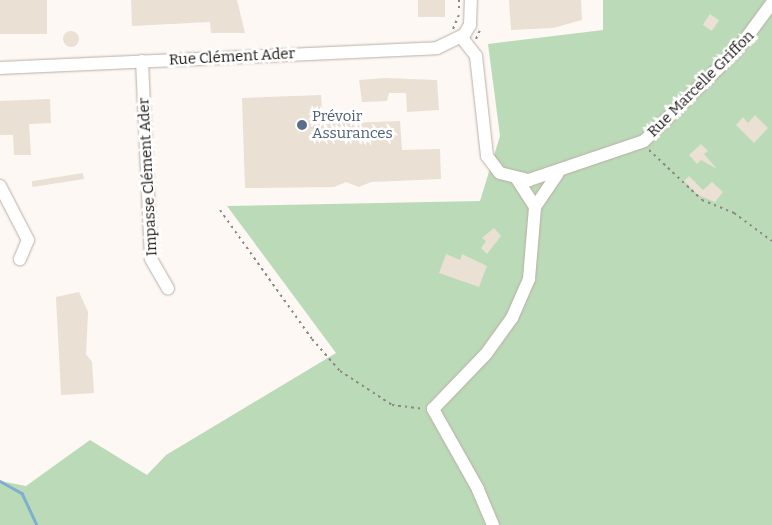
<!DOCTYPE html>
<meta charset="utf-8">
<style>
body{margin:0}
#map{position:relative;width:772px;height:525px;overflow:hidden;background:#fdf8f4;font-family:Bitter,serif}
div>[style]{position:absolute}
[style*='--x']{left:calc(var(--x)*1px);top:calc(var(--y)*1px);width:calc(var(--w)*1px);rotate:calc(var(--a)*1deg)}
.green>*{inset:0;background:#bbdab7}
.stream>*{height:2.5px;margin:-1.25px;padding:0 1.25px;transform-origin:1.25px;border-radius:1.25px;background:#7eafcf}
.building>*{inset:0;background:#eae0d4;transform-origin:0 0}
.round{border-radius:50%}
.path>*{height:2px;margin-top:-1px;transform-origin:0;background:repeating-linear-gradient(90deg,#8d8885 0 2.5px,transparent 0 6.5px)}
.roads{filter:drop-shadow(0 0 1px #bbaea6) drop-shadow(0 0 1px #bbaea6)}
.minor>*{height:12px;margin:-6px;padding:0 6px;transform-origin:6px;border-radius:6px;background:#fff}
.dots>*{width:14px;height:14px;translate:-50% -50%;box-sizing:border-box;border:2px solid #fff;border-radius:50%}
span{translate:-50% -50%;white-space:nowrap;text-align:center;line-height:1.15;-webkit-text-stroke:5px #fff;paint-order:stroke}
.street-label{font-size:15px;color:#1b1714}
.service-label{font-size:15px;color:#4e5e75}
.left{translate:0 -50%;text-align:left}
</style>
<div id="map">
<div class="green">
<i style="clip-path:polygon(603px 0,772px 0,772px 525px,0 525px,0 481px,26px 486px,90px 440px,147px 475px,166px 455px,336px 353px,227px 206px,480px 201px,500px 136px,488px 44px,603px 30px)"></i>
</div>
<div class="stream">
<i style="--x:0;--y:481;--w:25;--a:29"></i>
<i style="--x:22;--y:493;--w:35;--a:65"></i>
</div>
<div class="building">
<i style="left:0;top:0;width:47px;height:34px"></i>
<i style="clip-path:polygon(131px 0,237px 0,245px 33px,211px 33px,210px 22px,132px 26px)"></i>
<i style="left:418px;top:0;width:27px;height:17px"></i>
<i style="clip-path:polygon(509px 0,581px 0,582px 20px,553px 28px,511px 30px)"></i>
<i style="left:710px;top:14px;width:11px;height:13px;rotate:34deg"></i>
<i class="round" style="left:63px;top:31px;width:16px;height:16px"></i>
<i style="clip-path:polygon(385px 78px,437px 80px,439px 110px,407px 112px,406px 93px,389px 93px,387px 101px,362px 102px,359px 80px)"></i>
<i style="clip-path:polygon(321px 95px,323px 124px,400px 121px,402px 150px,440px 149px,441px 179px,371px 182px,359px 187px,346px 182px,334px 187px,245px 188px,242px 98px)"></i>
<i style="clip-path:polygon(50px 99px,51px 123px,29px 124px,31px 155px,14px 155px,13px 135px,0 135px,0 101px)"></i>
<i style="clip-path:polygon(755px 115px,768px 128px,754px 143px,736px 125px,743px 117px,748px 123px)"></i>
<i style="clip-path:polygon(701px 144px,708px 151px,704px 154px,717px 169px,701px 160px,697px 164px,689px 155px)"></i>
<i style="left:83px;top:173px;width:6px;height:52px;rotate:81deg"></i>
<i style="clip-path:polygon(689px 176px,703px 190px,712px 182px,723px 192px,715px 202px,698px 195px,684px 181px)"></i>
<i style="clip-path:polygon(494px 228px,501px 236px,487px 254px,481px 248px,486px 241px,482px 238px)"></i>
<i style="clip-path:polygon(446px 254px,460px 260px,462px 254px,487px 266px,479px 287px,439px 273px)"></i>
<i style="clip-path:polygon(79px 292px,88px 312px,86px 354px,92px 362px,94px 393px,61px 395px,56px 297px)"></i>
</div>
<div class="path">
<i style="--x:459;--y:0;--w:8;--a:90"></i>
<i style="--x:453;--y:29;--w:15;--a:-67"></i>
<i style="--x:476;--y:39;--w:12;--a:-66"></i>
<i style="--x:649;--y:150;--w:73;--a:43.3"></i>
<i style="--x:702;--y:200;--w:35;--a:22"></i>
<i style="--x:734;--y:213;--w:47;--a:36.4"></i>
<i style="--x:220;--y:210;--w:158;--a:54.5"></i>
<i style="--x:312;--y:339;--w:43;--a:48.8"></i>
<i style="--x:340;--y:371;--w:62;--a:33.2"></i>
<i style="--x:392;--y:405;--w:31;--a:7"></i>
</div>
<div class="roads">
<div class="minor">
<i style="--x:462;--y:38;--w:23;--a:52"></i>
<i style="--x:476;--y:56;--w:101;--a:83.7"></i>
<i style="--x:487;--y:156;--w:21;--a:53"></i>
<i style="--x:500;--y:173;--w:30;--a:14"></i>
<i style="--x:529;--y:180;--w:121;--a:-18.7"></i>
<i style="--x:644;--y:141;--w:132;--a:-44.4"></i>
<i style="--x:738;--y:49;--w:57;--a:-53.5"></i>
<i style="--x:142;--y:61;--w:198;--a:87.4"></i>
<i style="--x:151;--y:259;--w:34;--a:60"></i>
<i style="--x:0;--y:68;--w:437;--a:-2.6"></i>
<i style="--x:437;--y:48;--w:30;--a:-26"></i>
<i style="--x:464;--y:35;--w:12;--a:-59"></i>
<i style="--x:470;--y:25;--w:25;--a:-88"></i>
<i style="--x:517;--y:179;--w:33;--a:57"></i>
<i style="--x:535;--y:207;--w:41;--a:-55.9"></i>
<i style="--x:0;--y:186;--w:61;--a:62.6"></i>
<i style="--x:28;--y:240;--w:21;--a:113"></i>
<i style="--x:493;--y:525;--w:39;--a:-113"></i>
<i style="--x:478;--y:489;--w:92;--a:-119.4"></i>
<i style="--x:433;--y:409;--w:76;--a:-46.1"></i>
<i style="--x:486;--y:354;--w:44;--a:-54.2"></i>
<i style="--x:512;--y:318;--w:43;--a:-66.4"></i>
<i style="--x:529;--y:279;--w:72;--a:-85.2"></i>
</div>
</div>
<div class="dots">
<i style="left:302px;top:125px;background:#5c6f8a"></i>
</div>
<div class="street-label">
<span style="left:232px;top:57px;rotate:-3deg">Rue Clément Ader</span>
<span style="left:701px;top:84px;rotate:-45deg">Rue Marcelle Griffon</span>
<span style="left:148px;top:177px;rotate:-93deg">Impasse Clément Ader</span>
</div>
<div class="service-label">
<span class="left" style="left:312px;top:125px">Prévoir<br>Assurances</span>
</div>
</div>
